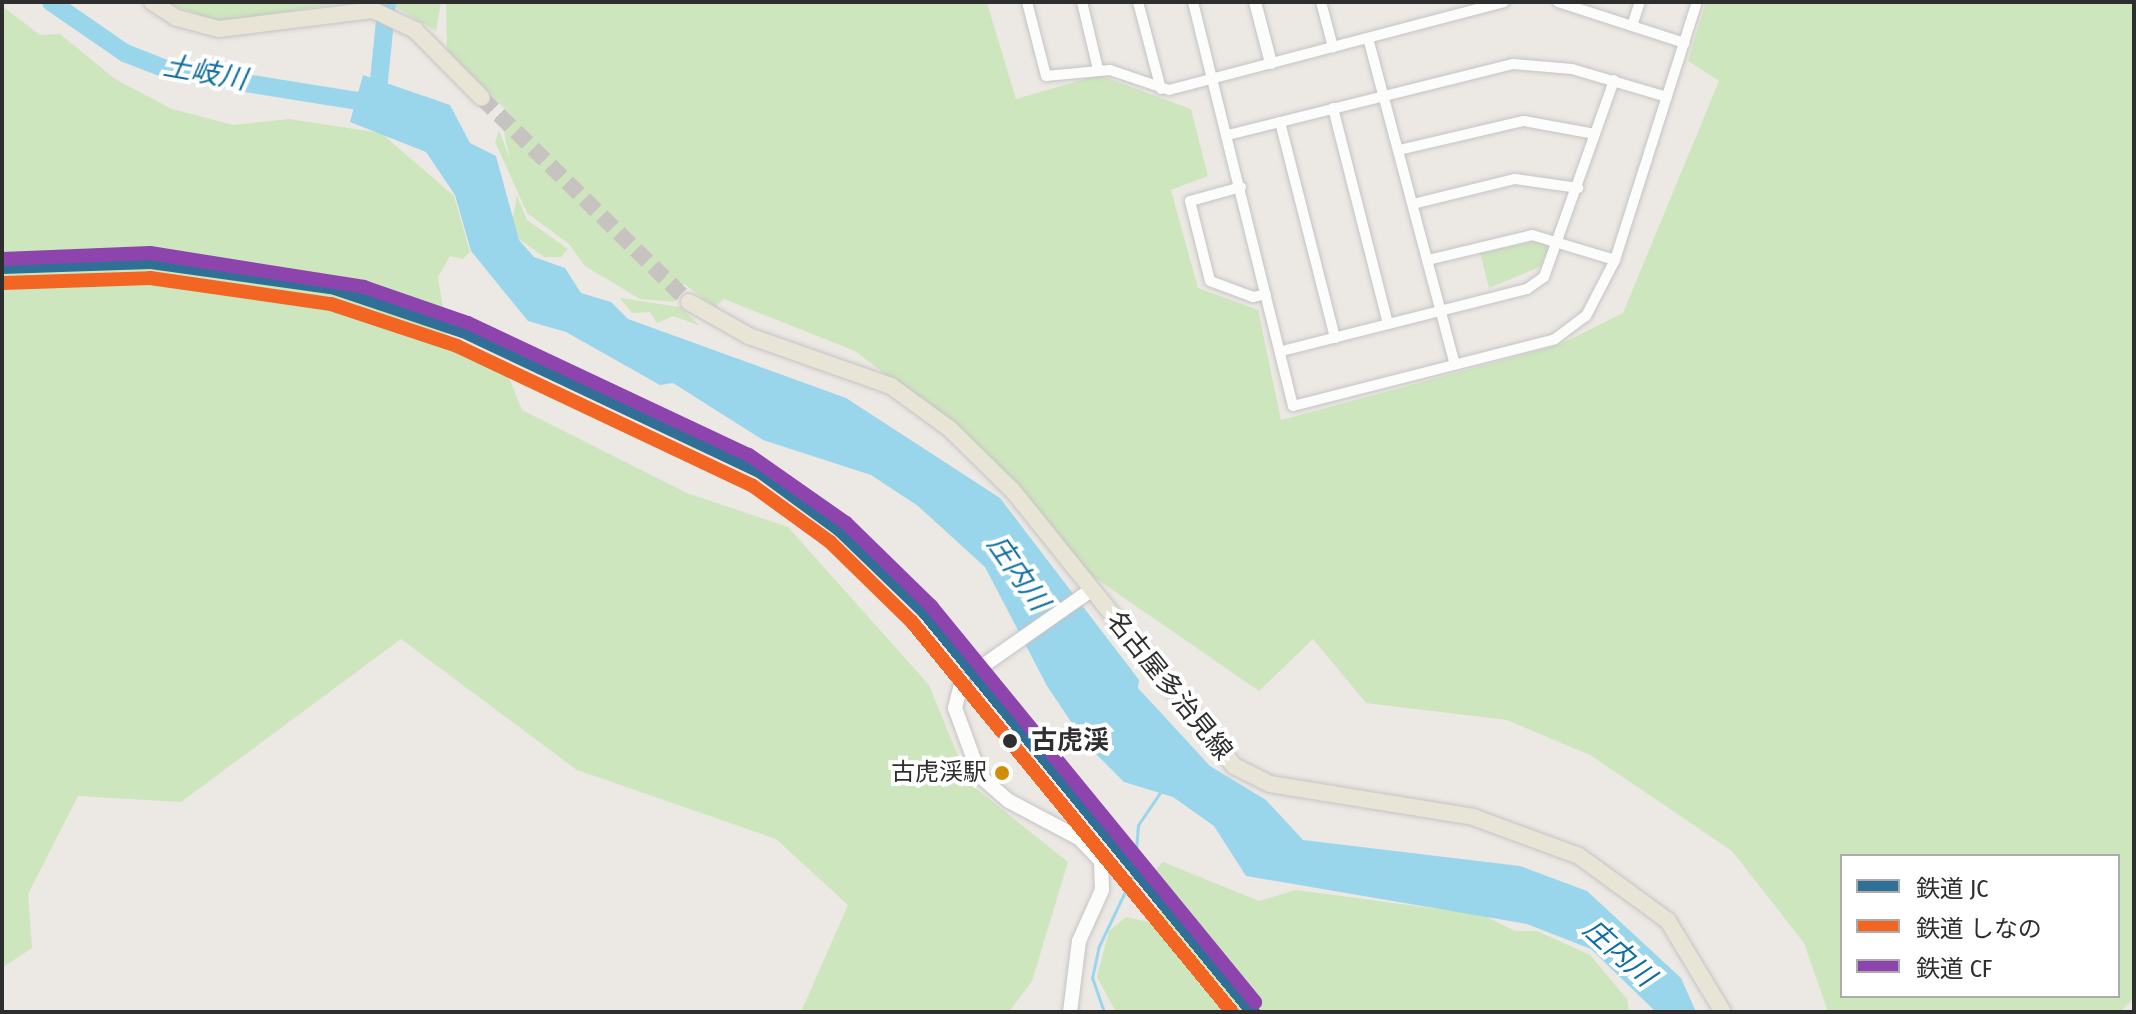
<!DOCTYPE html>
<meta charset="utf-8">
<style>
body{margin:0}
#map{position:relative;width:2136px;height:1014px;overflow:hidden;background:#ece8e4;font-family:"Fira Sans Condensed","Noto Sans JP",sans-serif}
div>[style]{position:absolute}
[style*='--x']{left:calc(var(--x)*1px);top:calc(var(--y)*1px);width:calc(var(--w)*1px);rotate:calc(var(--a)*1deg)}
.green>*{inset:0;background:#cee6be}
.water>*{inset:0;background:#99d6ec}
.stream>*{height:3px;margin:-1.5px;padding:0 1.5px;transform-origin:1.5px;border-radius:1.5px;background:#99d6ec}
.river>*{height:18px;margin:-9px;padding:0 9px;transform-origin:9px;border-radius:9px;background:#99d6ec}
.secondary-tunnel>*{height:14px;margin-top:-7px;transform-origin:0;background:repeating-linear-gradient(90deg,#c6c3c0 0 14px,transparent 0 21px)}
.primary-tunnel>*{height:16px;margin-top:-8px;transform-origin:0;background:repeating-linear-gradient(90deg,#c6c3c0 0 16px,transparent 0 24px)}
.roads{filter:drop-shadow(0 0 2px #c5c4c5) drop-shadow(0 0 2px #c5c4c5)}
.minor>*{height:10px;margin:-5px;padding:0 5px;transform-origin:5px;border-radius:5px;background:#fcfcfb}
.tertiary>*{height:12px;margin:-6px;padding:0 6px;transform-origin:6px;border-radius:6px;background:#fcfcfb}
.secondary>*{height:14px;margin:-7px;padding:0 7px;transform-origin:7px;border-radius:7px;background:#fcfcfb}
.primary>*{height:16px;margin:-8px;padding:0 8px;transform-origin:8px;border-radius:8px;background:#e8e4d6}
.rail-1>*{height:14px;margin:-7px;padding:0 7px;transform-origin:7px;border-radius:7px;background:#307097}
.rail-2>*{height:14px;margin:-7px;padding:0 7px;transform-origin:7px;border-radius:7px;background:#f26522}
.rail-3>*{height:14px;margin:-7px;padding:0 7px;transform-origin:7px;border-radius:7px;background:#8e44ad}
.dots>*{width:22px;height:22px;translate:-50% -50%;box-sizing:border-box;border:4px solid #fff;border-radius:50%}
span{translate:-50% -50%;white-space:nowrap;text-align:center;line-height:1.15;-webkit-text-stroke:8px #fff;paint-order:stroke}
.bus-label{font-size:24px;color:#2e2e2e}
.right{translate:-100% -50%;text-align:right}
.street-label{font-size:26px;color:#2e2e2e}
.stop-label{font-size:26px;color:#2e2e2e;font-weight:700}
.left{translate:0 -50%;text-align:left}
.water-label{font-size:28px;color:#0d6fa3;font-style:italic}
.frame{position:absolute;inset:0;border:4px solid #2e2e2e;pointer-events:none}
.legend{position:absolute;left:1840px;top:854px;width:280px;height:144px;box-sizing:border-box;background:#fff;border:2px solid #ababab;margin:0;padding:10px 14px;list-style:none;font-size:24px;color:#2e2e2e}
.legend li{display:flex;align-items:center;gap:16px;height:40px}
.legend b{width:40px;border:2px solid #ababab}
</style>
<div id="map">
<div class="green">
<i style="clip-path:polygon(165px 2px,348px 2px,219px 22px)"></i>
<i style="clip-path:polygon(395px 2px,441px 2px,436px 31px,394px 6px)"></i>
<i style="clip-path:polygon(evenodd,446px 2px,987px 3px,1016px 99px,1099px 75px,1191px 109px,1208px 176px,1171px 190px,1198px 288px,1258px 310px,1281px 420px,1559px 345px,1623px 313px,1719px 81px,1688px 61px,1706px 2px,2134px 2px,2134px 998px,2120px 1012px,1828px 1012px,1804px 943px,1732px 851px,1590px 755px,1507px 720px,1366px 703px,1313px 639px,1259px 691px,1088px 573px,975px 443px,855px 351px,724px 299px,715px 307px,684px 284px,674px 302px,640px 299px,585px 266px,569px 244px,527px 213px,495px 142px,499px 130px,510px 159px,504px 133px,516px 120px,447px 50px,446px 2px,1842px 856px,2118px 856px,2118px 996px,1842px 996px,1842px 856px)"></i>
<i style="clip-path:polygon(2px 6px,40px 35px,60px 34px,115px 79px,172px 109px,233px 125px,289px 119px,381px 133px,454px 196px,470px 252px,463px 259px,450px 256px,438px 277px,450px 350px,508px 375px,522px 410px,687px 493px,788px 527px,929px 685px,969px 783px,1068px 862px,1032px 981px,1009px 1012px,801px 1012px,848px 905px,776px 839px,577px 770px,401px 639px,181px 802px,78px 796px,28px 894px,32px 948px,2px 968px)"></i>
<i style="clip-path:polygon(517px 196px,527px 220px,568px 249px,561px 257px,544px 257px,519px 239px,511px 226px)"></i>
<i style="clip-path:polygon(1543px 240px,1548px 250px,1540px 267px,1489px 288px,1480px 253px)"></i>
<i style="clip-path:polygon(620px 298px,680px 307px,700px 326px,673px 316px,657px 323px,650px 312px,632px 313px)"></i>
<i style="clip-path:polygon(1163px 862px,1259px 901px,1296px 890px,1483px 915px,1515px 931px,1537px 931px,1590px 955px,1627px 999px,1629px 1012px,1116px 1012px,1097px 977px,1109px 931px,1126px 917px,1149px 922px,1168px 899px,1156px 869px)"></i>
</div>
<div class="water">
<i style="clip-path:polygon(363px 75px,450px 105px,470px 143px,496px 156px,519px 240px,534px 257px,565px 268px,581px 293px,611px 302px,628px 319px,846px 398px,1000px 498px,1139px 680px,1138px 688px,1210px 766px,1266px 800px,1303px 840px,1520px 866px,1587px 891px,1681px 978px,1696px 1012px,1656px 1012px,1591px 949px,1527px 924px,1246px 876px,1214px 826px,1173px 797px,1124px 782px,1086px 744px,1047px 686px,985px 567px,918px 506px,871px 475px,763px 440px,673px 383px,660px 385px,566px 332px,528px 321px,471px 251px,455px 195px,426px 152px,350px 122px)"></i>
</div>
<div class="stream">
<i style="--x:1104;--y:1012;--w:36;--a:-109"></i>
<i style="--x:1092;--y:978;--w:33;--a:-78"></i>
<i style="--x:1099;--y:946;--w:81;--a:-64.4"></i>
<i style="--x:1134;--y:873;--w:48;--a:-85.2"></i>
<i style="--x:1138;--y:825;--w:41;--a:-55.9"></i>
</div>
<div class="river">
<i style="--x:51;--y:2;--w:90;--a:34.6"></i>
<i style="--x:125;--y:53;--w:49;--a:21.4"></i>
<i style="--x:171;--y:71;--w:209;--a:9.1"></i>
<i style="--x:377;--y:100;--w:99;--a:-84.2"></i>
</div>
<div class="secondary-tunnel">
<i style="--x:962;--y:680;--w:27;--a:-34"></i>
</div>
<div class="primary-tunnel">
<i style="--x:482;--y:98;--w:291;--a:44.6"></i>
</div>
<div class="roads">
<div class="minor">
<i style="--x:1027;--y:2;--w:76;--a:75.6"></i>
<i style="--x:1046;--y:76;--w:64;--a:-5.4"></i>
<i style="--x:1110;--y:70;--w:62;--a:18.7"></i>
<i style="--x:1169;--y:90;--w:346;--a:-14.7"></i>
<i style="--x:1082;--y:2;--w:69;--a:76.6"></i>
<i style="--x:1138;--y:2;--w:90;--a:75.2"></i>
<i style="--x:1193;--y:2;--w:416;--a:76.1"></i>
<i style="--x:1293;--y:406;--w:270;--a:-14.3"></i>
<i style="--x:1555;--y:339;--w:39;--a:-37"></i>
<i style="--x:1586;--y:316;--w:63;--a:-62.6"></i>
<i style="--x:1615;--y:260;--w:271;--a:-72.4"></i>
<i style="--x:1321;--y:2;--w:47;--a:75.1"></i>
<i style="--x:1558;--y:2;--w:133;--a:18"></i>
<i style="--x:1632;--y:26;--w:25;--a:-72"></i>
<i style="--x:1368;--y:38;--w:338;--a:75.1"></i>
<i style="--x:1333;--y:108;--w:223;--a:75.7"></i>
<i style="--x:1280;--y:122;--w:223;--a:75.7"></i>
<i style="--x:1228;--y:135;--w:294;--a:-14"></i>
<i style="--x:1513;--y:64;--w:59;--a:4.8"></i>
<i style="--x:1572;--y:69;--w:99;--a:16.4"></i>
<i style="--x:1399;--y:150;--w:128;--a:-13.1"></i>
<i style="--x:1524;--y:121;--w:72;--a:10.4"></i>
<i style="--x:1241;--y:187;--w:53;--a:164.6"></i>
<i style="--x:1190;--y:201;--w:82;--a:76"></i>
<i style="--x:1210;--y:281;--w:46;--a:20.4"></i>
<i style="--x:1253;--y:297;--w:13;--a:-13"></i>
<i style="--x:1413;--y:204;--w:105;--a:-13.8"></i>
<i style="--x:1515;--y:179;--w:64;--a:8.1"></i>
<i style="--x:1428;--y:260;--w:107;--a:-13.5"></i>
<i style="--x:1532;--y:235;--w:87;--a:16.8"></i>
<i style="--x:1282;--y:351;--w:253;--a:-14.2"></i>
<i style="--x:1527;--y:289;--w:21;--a:-35"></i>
<i style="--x:1544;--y:277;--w:209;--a:-70.4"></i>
</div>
<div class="tertiary">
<i style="--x:1255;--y:2;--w:63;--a:75.3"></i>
</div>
<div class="secondary">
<i style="--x:984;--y:665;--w:131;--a:-35"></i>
<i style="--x:962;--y:680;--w:29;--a:104"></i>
<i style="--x:955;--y:708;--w:72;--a:69.8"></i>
<i style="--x:980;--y:776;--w:38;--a:41"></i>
<i style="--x:1009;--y:801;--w:79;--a:27.9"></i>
<i style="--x:1079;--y:838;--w:32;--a:46"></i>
<i style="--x:1101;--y:861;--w:29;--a:88"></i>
<i style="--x:1102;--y:890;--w:56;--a:114.3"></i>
<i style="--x:1079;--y:941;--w:72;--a:97.2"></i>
</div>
<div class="primary">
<i style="--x:152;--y:2;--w:30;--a:33"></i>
<i style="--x:177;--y:18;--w:43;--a:14.7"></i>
<i style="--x:219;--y:29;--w:155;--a:-7"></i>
<i style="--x:373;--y:10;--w:47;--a:25.5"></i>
<i style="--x:415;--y:30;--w:95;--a:45.4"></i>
<i style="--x:689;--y:302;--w:69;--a:29.5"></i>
<i style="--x:749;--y:336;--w:151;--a:19.4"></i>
<i style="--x:891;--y:386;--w:73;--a:36.1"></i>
<i style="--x:950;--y:429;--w:88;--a:44.5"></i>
<i style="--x:1013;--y:491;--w:353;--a:51.2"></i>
<i style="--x:1234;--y:766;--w:40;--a:26.6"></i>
<i style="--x:1270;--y:784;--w:206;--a:9.2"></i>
<i style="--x:1473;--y:817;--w:113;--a:20.2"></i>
<i style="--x:1579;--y:856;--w:110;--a:36.1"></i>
<i style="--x:1668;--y:921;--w:106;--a:58.9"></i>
</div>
</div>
<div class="rail-1">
<i style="--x:2;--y:267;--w:149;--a:-1.9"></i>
<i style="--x:151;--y:262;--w:186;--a:8"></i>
<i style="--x:335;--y:288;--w:135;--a:18.6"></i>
<i style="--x:463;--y:331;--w:330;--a:25.3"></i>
<i style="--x:761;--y:472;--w:98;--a:36.3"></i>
<i style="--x:840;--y:530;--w:117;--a:44"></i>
<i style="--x:924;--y:611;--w:519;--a:50.63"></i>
</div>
<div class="rail-2">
<i style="--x:3;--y:283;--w:147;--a:-1.9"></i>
<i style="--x:150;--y:278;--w:183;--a:8.2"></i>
<i style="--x:331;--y:304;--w:133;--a:18.4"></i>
<i style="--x:457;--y:346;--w:327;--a:25.3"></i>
<i style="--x:753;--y:486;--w:95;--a:36"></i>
<i style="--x:830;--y:542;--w:115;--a:44.3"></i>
<i style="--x:912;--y:622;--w:504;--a:50.63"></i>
</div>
<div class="rail-3">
<i style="--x:2;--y:259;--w:148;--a:-2.3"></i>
<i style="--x:150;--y:253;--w:217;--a:9"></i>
<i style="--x:364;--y:287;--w:110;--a:19.1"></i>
<i style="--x:468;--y:323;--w:310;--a:25.2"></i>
<i style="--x:749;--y:455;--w:118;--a:35"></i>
<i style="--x:846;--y:523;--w:119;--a:44.3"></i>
<i style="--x:931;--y:606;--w:512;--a:50.71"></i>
</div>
<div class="dots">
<i style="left:1010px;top:741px;background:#2e2e2e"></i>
<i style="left:1002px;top:773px;background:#cf8e09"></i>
</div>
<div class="bus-label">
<span class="right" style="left:987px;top:773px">古虎渓駅</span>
</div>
<div class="street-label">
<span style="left:1169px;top:686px;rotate:51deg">名古屋多治見線</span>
</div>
<div class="stop-label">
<span class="left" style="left:1031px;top:741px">古虎渓</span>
</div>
<div class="water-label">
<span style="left:205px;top:73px;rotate:10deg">土岐川</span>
<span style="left:1018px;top:573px;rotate:55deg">庄内川</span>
<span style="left:1619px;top:953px;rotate:42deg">庄内川</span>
</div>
<div class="frame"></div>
<ul class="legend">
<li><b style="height:10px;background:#307097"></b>鉄道 JC</li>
<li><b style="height:10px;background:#f26522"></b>鉄道 しなの</li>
<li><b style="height:10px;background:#8e44ad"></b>鉄道 CF</li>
</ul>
</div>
